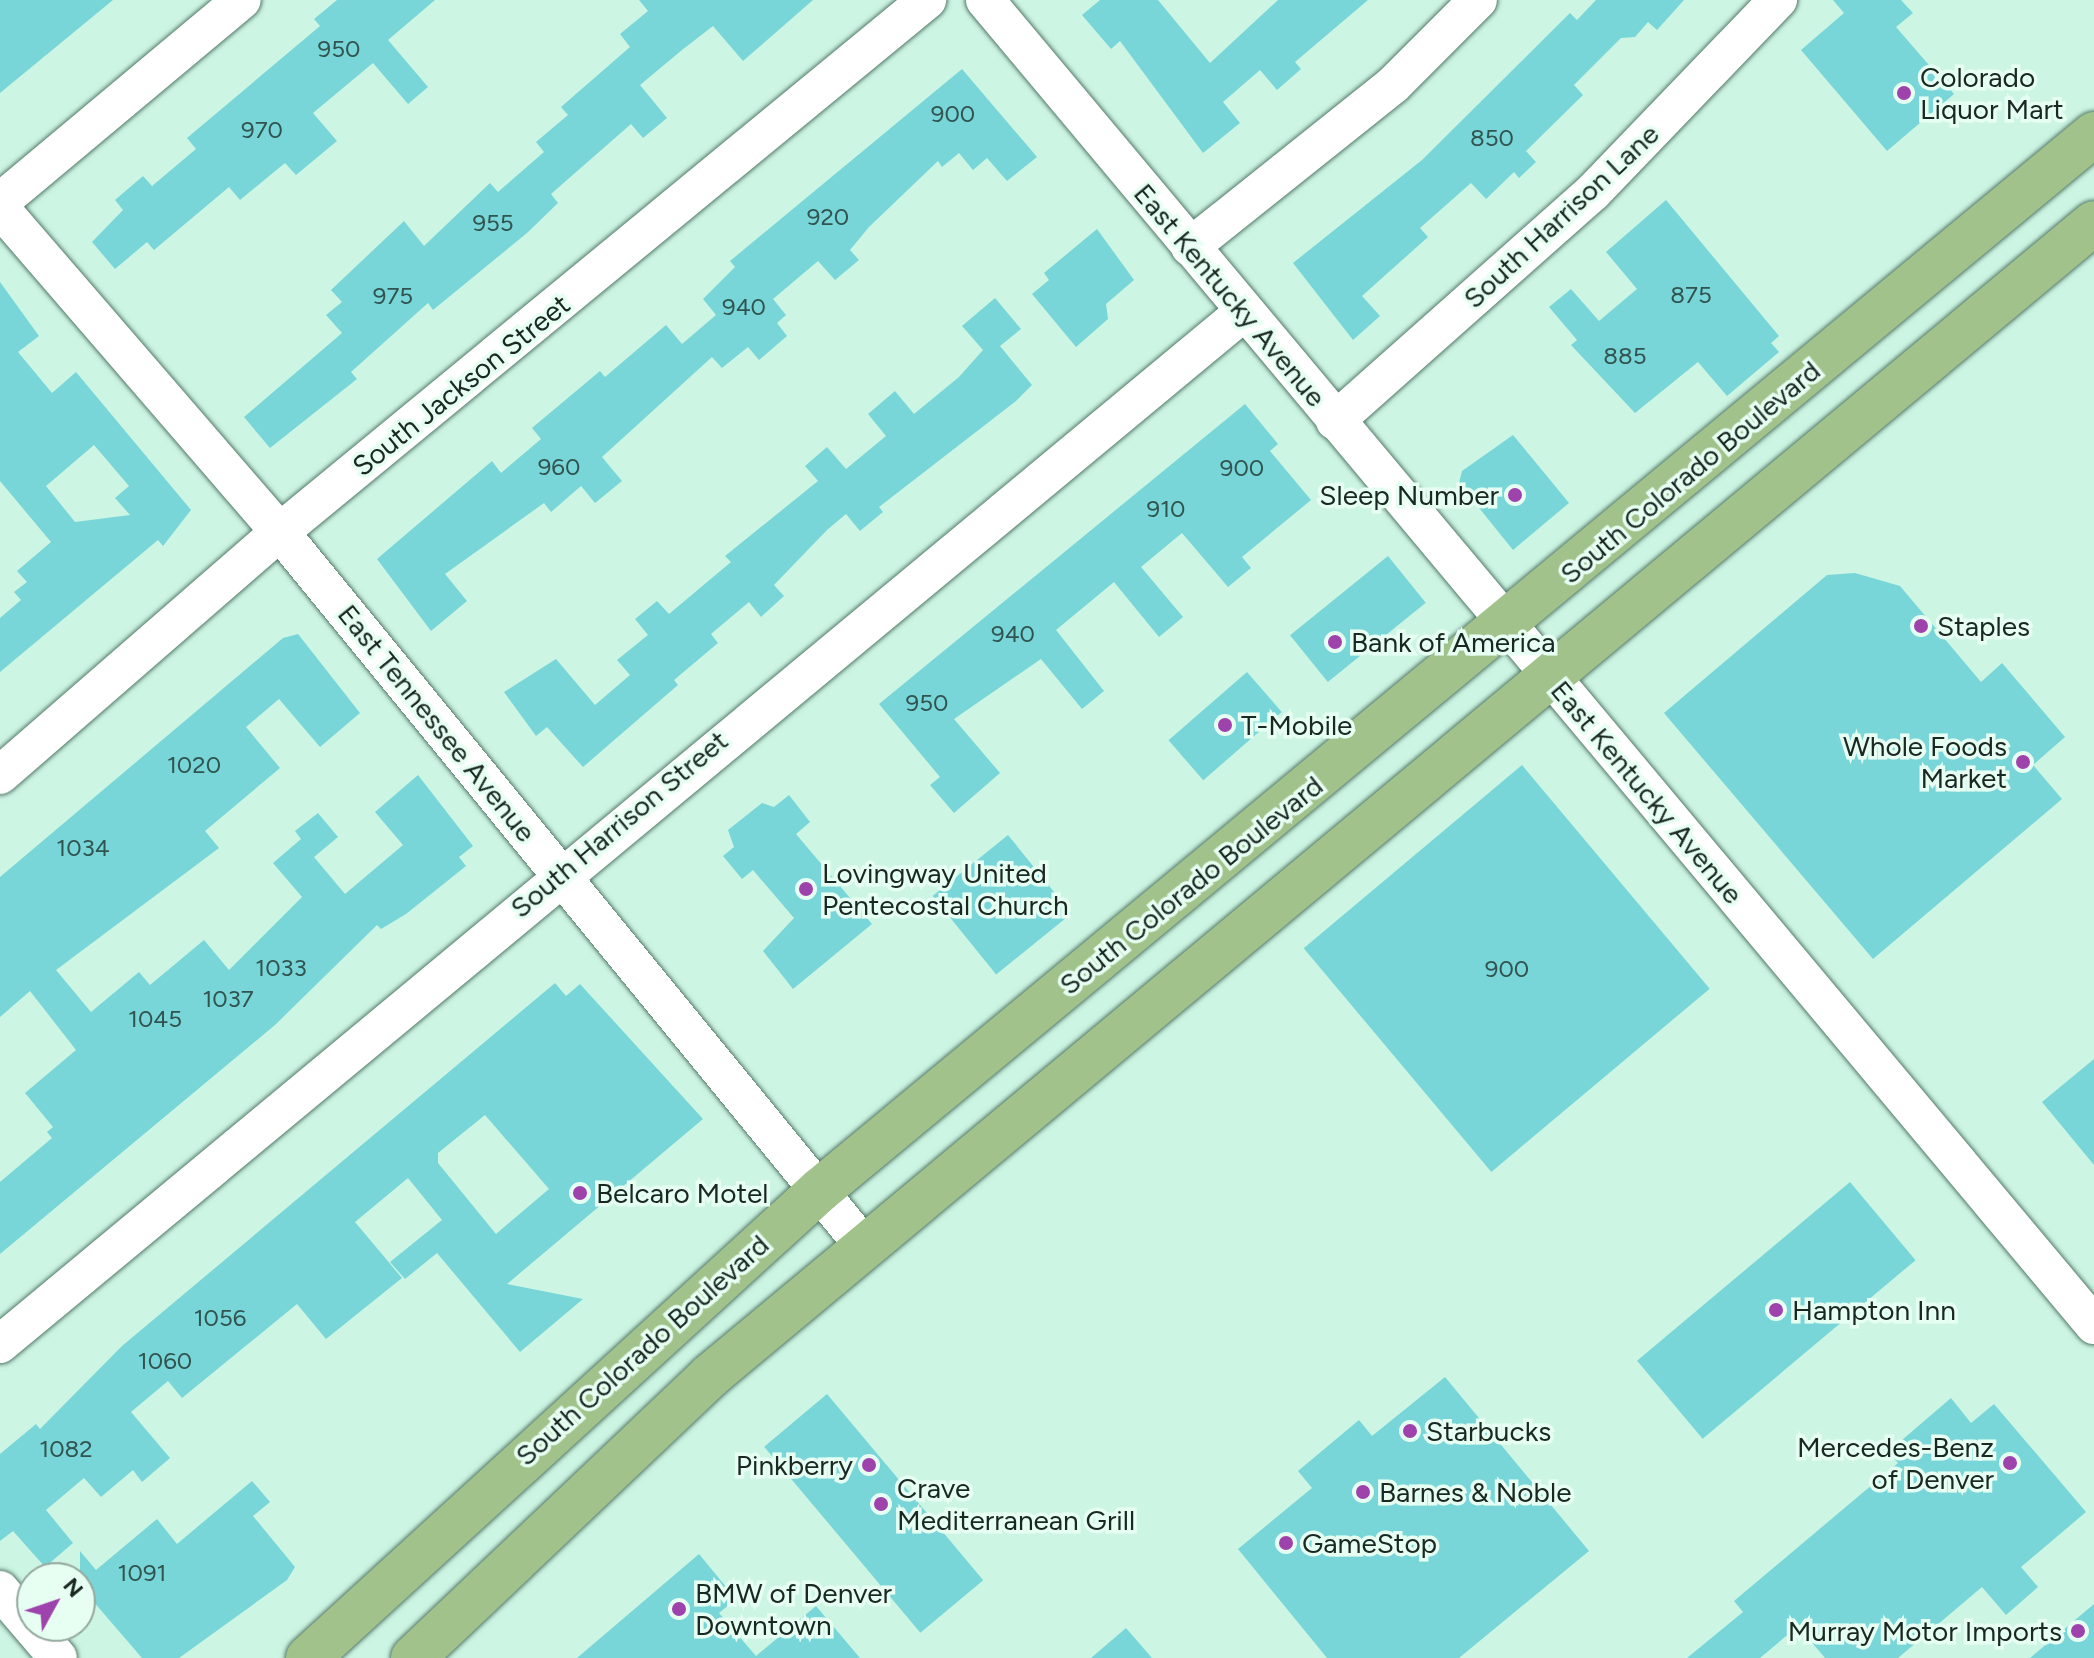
<!DOCTYPE html>
<style>
body{margin:0}
#map{position:relative;width:2094px;height:1658px;overflow:hidden;background:#cdf5e3;font-family:Figtree,sans-serif}
div>[style]{position:absolute}
[style*='--x']{left:calc(var(--x)*1px);top:calc(var(--y)*1px);width:calc(var(--w)*1px);rotate:calc(var(--a)*1deg)}
.building>*{inset:0;background:#78d6d8;transform-origin:0 0}
.roads{filter:drop-shadow(0 0 2px #547969) drop-shadow(0 0 2px #547969)}
.minor>*{height:38px;margin:-19px;padding:0 19px;transform-origin:19px;border-radius:19px;background:#fff}
.major>*{height:44px;margin:-22px;padding:0 22px;transform-origin:22px;border-radius:22px;background:#a1c28b}
.dots>*{width:22px;height:22px;translate:-50% -50%;box-sizing:border-box;border:4px solid #e7fff3;border-radius:50%}
span{translate:-50% -50%;white-space:nowrap;text-align:center;line-height:1.15;-webkit-text-stroke:7px #e7fff3;paint-order:stroke}
.number-label{font-size:24px;color:#315450}
.number-label span{-webkit-text-stroke-width:0}
.poi-label{font-size:28px;color:#192822}
.left{translate:0 -50%;text-align:left}
.right{translate:-100% -50%;text-align:right}
.street-label{font-size:28px;color:#192822}
.north{position:absolute;left:16px;top:1562px;width:80px;height:80px;box-sizing:border-box;background:#e7fff3;border:2px solid #95a99f;border-radius:50%;rotate:50deg;font-size:22px;font-weight:700;line-height:32px;text-align:center;color:#192822}
.north::after{content:'';display:block;margin:auto;width:28px;height:36px;background:#9e42ac;clip-path:polygon(50% 0,100% 100%,50% 72%,0 100%)}
</style>
<div id="map">
<div class="building">
<i style="clip-path:polygon(0 0,113px 0,0 93px)"></i>
<i style="clip-path:polygon(337px 0,435px 0,388px 40px,428px 87px,408px 104px,373px 63px,313px 113px,337px 141px,296px 175px,285px 163px,240px 200px,229px 187px,154px 250px,147px 242px,115px 269px,92px 242px,123px 210px,115px 200px,143px 176px,152px 186px,196px 149px,187px 138px,320px 26px,314px 19px)"></i>
<i style="clip-path:polygon(639px 0,813px 0,743px 61px,713px 26px,682px 50px,640px 85px,667px 118px,643px 138px,631px 124px,551px 194px,558px 203px,527px 233px,433px 310px,428px 303px,351px 372px,357px 379px,270px 448px,244px 417px,342px 333px,326px 315px,342px 302px,331px 290px,404px 221px,424px 246px,490px 183px,498px 192px,544px 152px,536px 142px,568px 115px,561px 107px,630px 47px,620px 34px,648px 11px)"></i>
<i style="clip-path:polygon(1100px 0,1158px 0,1210px 63px,1278px 0,1368px 0,1295px 62px,1301px 69px,1277px 90px,1260px 70px,1223px 102px,1240px 123px,1203px 153px,1120px 41px,1111px 49px,1082px 15px)"></i>
<i style="clip-path:polygon(1596px 0,1684px 0,1657px 30px,1648px 22px,1635px 37px,1621px 38px,1574px 85px,1583px 95px,1526px 151px,1536px 162px,1519px 178px,1514px 172px,1486px 199px,1471px 183px,1420px 228px,1428px 237px,1362px 296px,1380px 316px,1353px 340px,1293px 263px,1422px 160px,1570px 13px,1577px 20px)"></i>
<i style="clip-path:polygon(1833px 0,1901px 0,1913px 13px,1896px 27px,1954px 94px,1887px 151px,1801px 50px,1844px 13px)"></i>
<i style="clip-path:polygon(962px 69px,1037px 157px,1007px 181px,987px 158px,973px 170px,959px 153px,942px 167px,938px 161px,869px 227px,850px 250px,859px 260px,835px 280px,818px 261px,773px 299px,786px 315px,777px 323px,787px 336px,759px 360px,748px 347px,722px 368px,712px 357px,602px 457px,622px 481px,595px 503px,581px 486px,551px 512px,544px 503px,445px 574px,467px 601px,431px 631px,377px 559px,492px 461px,501px 473px,541px 439px,532px 428px,600px 371px,605px 377px,666px 325px,682px 344px,716px 315px,703px 299px,735px 267px,730px 261px)"></i>
<i style="clip-path:polygon(1666px 200px,1779px 336px,1771px 343px,1779px 352px,1727px 396px,1698px 362px,1635px 413px,1571px 345px,1577px 340px,1549px 307px,1571px 289px,1599px 321px,1637px 289px,1606px 252px)"></i>
<i style="clip-path:polygon(1097px 229px,1134px 280px,1106px 304px,1108px 319px,1076px 347px,1032px 294px,1049px 280px,1044px 273px)"></i>
<i style="clip-path:polygon(evenodd,0 282px,39px 336px,18px 352px,52px 393px,76px 372px,191px 510px,163px 546px,158px 540px,0 672px,0 618px,21px 600px,14px 592px,27px 582px,17px 571px,51px 542px,0 481px,0 282px,94px 445px,129px 486px,115px 498px,130px 515px,75px 522px,46px 486px,94px 445px)"></i>
<i style="clip-path:polygon(995px 298px,1021px 329px,1000px 346px,1032px 385px,1016px 401px,879px 507px,883px 512px,860px 531px,846px 514px,827px 530px,774px 585px,784px 596px,761px 617px,749px 602px,711px 634px,718px 643px,674px 680px,678px 685px,583px 767px,547px 727px,536px 736px,504px 692px,556px 659px,595px 705px,630px 675px,617px 660px,648px 635px,635px 619px,657px 601px,669px 614px,731px 562px,725px 556px,818px 481px,805px 466px,827px 447px,846px 469px,886px 436px,868px 414px,895px 391px,914px 414px,959px 377px,983px 350px,962px 326px)"></i>
<i style="clip-path:polygon(1245px 404px,1278px 444px,1270px 451px,1311px 500px,1242px 557px,1251px 568px,1228px 587px,1182px 533px,1141px 567px,1183px 617px,1159px 637px,1114px 582px,1056px 630px,1104px 691px,1082px 709px,1041px 659px,954px 719px,1000px 773px,954px 813px,930px 785px,940px 777px,879px 704px)"></i>
<i style="clip-path:polygon(1513px 435px,1569px 503px,1513px 550px,1459px 483px,1462px 471px)"></i>
<i style="left:1388px;top:556px;width:60px;height:126px;rotate:51deg"></i>
<i style="clip-path:polygon(1827px 575px,1855px 573px,1900px 586px,1981px 682px,2002px 663px,2065px 737px,2033px 765px,2062px 799px,1873px 959px,1664px 713px)"></i>
<i style="clip-path:polygon(298px 634px,360px 713px,320px 747px,279px 699px,246px 727px,280px 768px,205px 831px,219px 848px,56px 970px,91px 1012px,139px 972px,150px 985px,204px 940px,229px 970px,302px 897px,273px 863px,301px 839px,295px 831px,318px 813px,338px 837px,314px 857px,345px 894px,403px 845px,375px 812px,418px 775px,473px 846px,459px 857px,466px 866px,406px 914px,381px 929px,377px 925px,275px 1025px,0 1254px,0 1182px,52px 1138px,47px 1132px,53px 1127px,25px 1093px,76px 1050px,30px 991px,0 1017px,0 877px,283px 638px)"></i>
<i style="left:1247px;top:672px;width:53px;height:104px;rotate:49deg"></i>
<i style="left:1522px;top:765px;width:292px;height:285px;rotate:50deg"></i>
<i style="clip-path:polygon(789px 795px,810px 822px,796px 834px,872px 924px,793px 989px,763px 951px,794px 918px,753px 870px,742px 879px,723px 856px,734px 847px,728px 830px,762px 803px,774px 807px)"></i>
<i style="left:1008px;top:835px;width:101px;height:97px;rotate:51deg"></i>
<i style="clip-path:polygon(evenodd,555px 983px,566px 996px,580px 984px,703px 1119px,507px 1284px,583px 1299px,520px 1352px,437px 1253px,405px 1279px,390px 1262px,442px 1220px,408px 1178px,355px 1222px,402px 1278px,326px 1339px,297px 1304px,182px 1398px,168px 1381px,131px 1412px,170px 1458px,142px 1482px,133px 1470px,101px 1497px,84px 1478px,46px 1510px,73px 1543px,45px 1567px,13px 1531px,0 1541px,0 1454px,36px 1424px,40px 1429px,122px 1346px,555px 983px,485px 1115px,549px 1189px,496px 1234px,438px 1163px,438px 1153px,485px 1115px)"></i>
<i style="clip-path:polygon(2094px 1059px,2094px 1165px,2042px 1102px)"></i>
<i style="left:1850px;top:1182px;width:102px;height:278px;rotate:50deg"></i>
<i style="clip-path:polygon(1445px 1377px,1589px 1551px,1459px 1658px,1327px 1658px,1238px 1549px,1312px 1488px,1298px 1471px,1359px 1420px,1372px 1436px)"></i>
<i style="left:827px;top:1394px;width:243px;height:82px;rotate:50deg"></i>
<i style="clip-path:polygon(1951px 1398px,1971px 1423px,1994px 1404px,2086px 1512px,2021px 1567px,2038px 1587px,2006px 1615px,1982px 1587px,1898px 1658px,1825px 1658px,1798px 1626px,1760px 1658px,1687px 1658px,1743px 1612px,1734px 1601px,1898px 1463px,1888px 1452px)"></i>
<i style="clip-path:polygon(252px 1481px,270px 1502px,253px 1516px,295px 1567px,287px 1580px,179px 1658px,142px 1658px,80px 1586px,80px 1551px,96px 1570px,157px 1519px,177px 1544px)"></i>
<i style="clip-path:polygon(699px 1554px,736px 1599px,719px 1613px,756px 1656px,816px 1606px,860px 1658px,577px 1658px)"></i>
<i style="clip-path:polygon(2094px 1604px,2094px 1658px,2030px 1658px)"></i>
<i style="clip-path:polygon(1126px 1628px,1152px 1658px,1091px 1658px)"></i>
</div>
<div class="roads">
<div class="minor">
<i style="--x:985;--y:0;--w:1728;--a:50.07"></i>
<i style="--x:0;--y:202;--w:315;--a:-39.9"></i>
<i style="--x:0;--y:208;--w:428;--a:49.2"></i>
<i style="--x:280;--y:532;--w:922;--a:50.72"></i>
<i style="--x:1190;--y:247;--w:260;--a:-38.6"></i>
<i style="--x:1393;--y:85;--w:120;--a:-45"></i>
<i style="--x:1335;--y:421;--w:345;--a:-41.6"></i>
<i style="--x:1593;--y:192;--w:267;--a:-46.1"></i>
<i style="--x:0;--y:775;--w:371;--a:-41"></i>
<i style="--x:280;--y:532;--w:838;--a:-39.43"></i>
<i style="--x:0;--y:1344;--w:1616;--a:-39.68"></i>
<i style="--x:0;--y:1590;--w:89;--a:49.5"></i>
</div>
<div class="major">
<i style="--x:308;--y:1658;--w:694;--a:-42.43"></i>
<i style="--x:820;--y:1190;--w:1655;--a:-39.65"></i>
<i style="--x:413;--y:1658;--w:410;--a:-43.5"></i>
<i style="--x:710;--y:1376;--w:1801;--a:-39.8"></i>
</div>
</div>
<div class="dots">
<i style="left:1904px;top:93px;background:#9e42ac"></i>
<i style="left:1515px;top:495px;background:#9e42ac"></i>
<i style="left:1921px;top:626px;background:#9e42ac"></i>
<i style="left:1335px;top:642px;background:#9e42ac"></i>
<i style="left:1225px;top:725px;background:#9e42ac"></i>
<i style="left:2023px;top:762px;background:#9e42ac"></i>
<i style="left:806px;top:889px;background:#9e42ac"></i>
<i style="left:580px;top:1193px;background:#9e42ac"></i>
<i style="left:1776px;top:1310px;background:#9e42ac"></i>
<i style="left:1410px;top:1431px;background:#9e42ac"></i>
<i style="left:2010px;top:1463px;background:#9e42ac"></i>
<i style="left:869px;top:1465px;background:#9e42ac"></i>
<i style="left:1363px;top:1492px;background:#9e42ac"></i>
<i style="left:881px;top:1504px;background:#9e42ac"></i>
<i style="left:1286px;top:1543px;background:#9e42ac"></i>
<i style="left:679px;top:1609px;background:#9e42ac"></i>
<i style="left:2078px;top:1631px;background:#9e42ac"></i>
</div>
<div class="number-label">
<span style="left:339px;top:49px">950</span>
<span style="left:953px;top:114px">900</span>
<span style="left:262px;top:130px">970</span>
<span style="left:1492px;top:138px">850</span>
<span style="left:828px;top:217px">920</span>
<span style="left:493px;top:223px">955</span>
<span style="left:1691px;top:295px">875</span>
<span style="left:393px;top:296px">975</span>
<span style="left:744px;top:307px">940</span>
<span style="left:1625px;top:356px">885</span>
<span style="left:559px;top:467px">960</span>
<span style="left:1242px;top:468px">900</span>
<span style="left:1166px;top:509px">910</span>
<span style="left:1013px;top:634px">940</span>
<span style="left:927px;top:703px">950</span>
<span style="left:194px;top:765px">1020</span>
<span style="left:83px;top:848px">1034</span>
<span style="left:281px;top:968px">1033</span>
<span style="left:1507px;top:969px">900</span>
<span style="left:228px;top:999px">1037</span>
<span style="left:155px;top:1019px">1045</span>
<span style="left:220px;top:1318px">1056</span>
<span style="left:165px;top:1361px">1060</span>
<span style="left:66px;top:1449px">1082</span>
<span style="left:142px;top:1573px">1091</span>
</div>
<div class="poi-label">
<span class="left" style="left:1920px;top:93px">Colorado<br>Liquor Mart</span>
<span class="right" style="left:1499px;top:495px">Sleep Number</span>
<span class="left" style="left:1937px;top:626px">Staples</span>
<span class="left" style="left:1351px;top:642px">Bank of America</span>
<span class="left" style="left:1241px;top:725px">T-Mobile</span>
<span class="right" style="left:2007px;top:762px">Whole Foods<br>Market</span>
<span class="left" style="left:822px;top:889px">Lovingway United<br>Pentecostal Church</span>
<span class="left" style="left:596px;top:1193px">Belcaro Motel</span>
<span class="left" style="left:1792px;top:1310px">Hampton Inn</span>
<span class="left" style="left:1426px;top:1431px">Starbucks</span>
<span class="right" style="left:1994px;top:1463px">Mercedes-Benz<br>of Denver</span>
<span class="right" style="left:853px;top:1465px">Pinkberry</span>
<span class="left" style="left:897px;top:1504px">Crave<br>Mediterranean Grill</span>
<span class="left" style="left:1379px;top:1492px">Barnes &amp; Noble</span>
<span class="left" style="left:1302px;top:1543px">GameStop</span>
<span class="left" style="left:695px;top:1609px">BMW of Denver<br>Downtown</span>
<span class="right" style="left:2062px;top:1631px">Murray Motor Imports</span>
</div>
<div class="street-label">
<span style="left:1561px;top:216px;rotate:-43deg">South Harrison Lane</span>
<span style="left:1230px;top:295px;rotate:50deg">East Kentucky Avenue</span>
<span style="left:461px;top:385px;rotate:-39deg">South Jackson Street</span>
<span style="left:1690px;top:472px;rotate:-40deg">South Colorado Boulevard</span>
<span style="left:437px;top:723px;rotate:51deg">East Tennessee Avenue</span>
<span style="left:1647px;top:792px;rotate:50deg">East Kentucky Avenue</span>
<span style="left:619px;top:824px;rotate:-40deg">South Harrison Street</span>
<span style="left:1191px;top:885px;rotate:-39deg">South Colorado Boulevard</span>
<span style="left:642px;top:1350px;rotate:-42deg">South Colorado Boulevard</span>
</div>
<div class="north">N</div>
</div>
